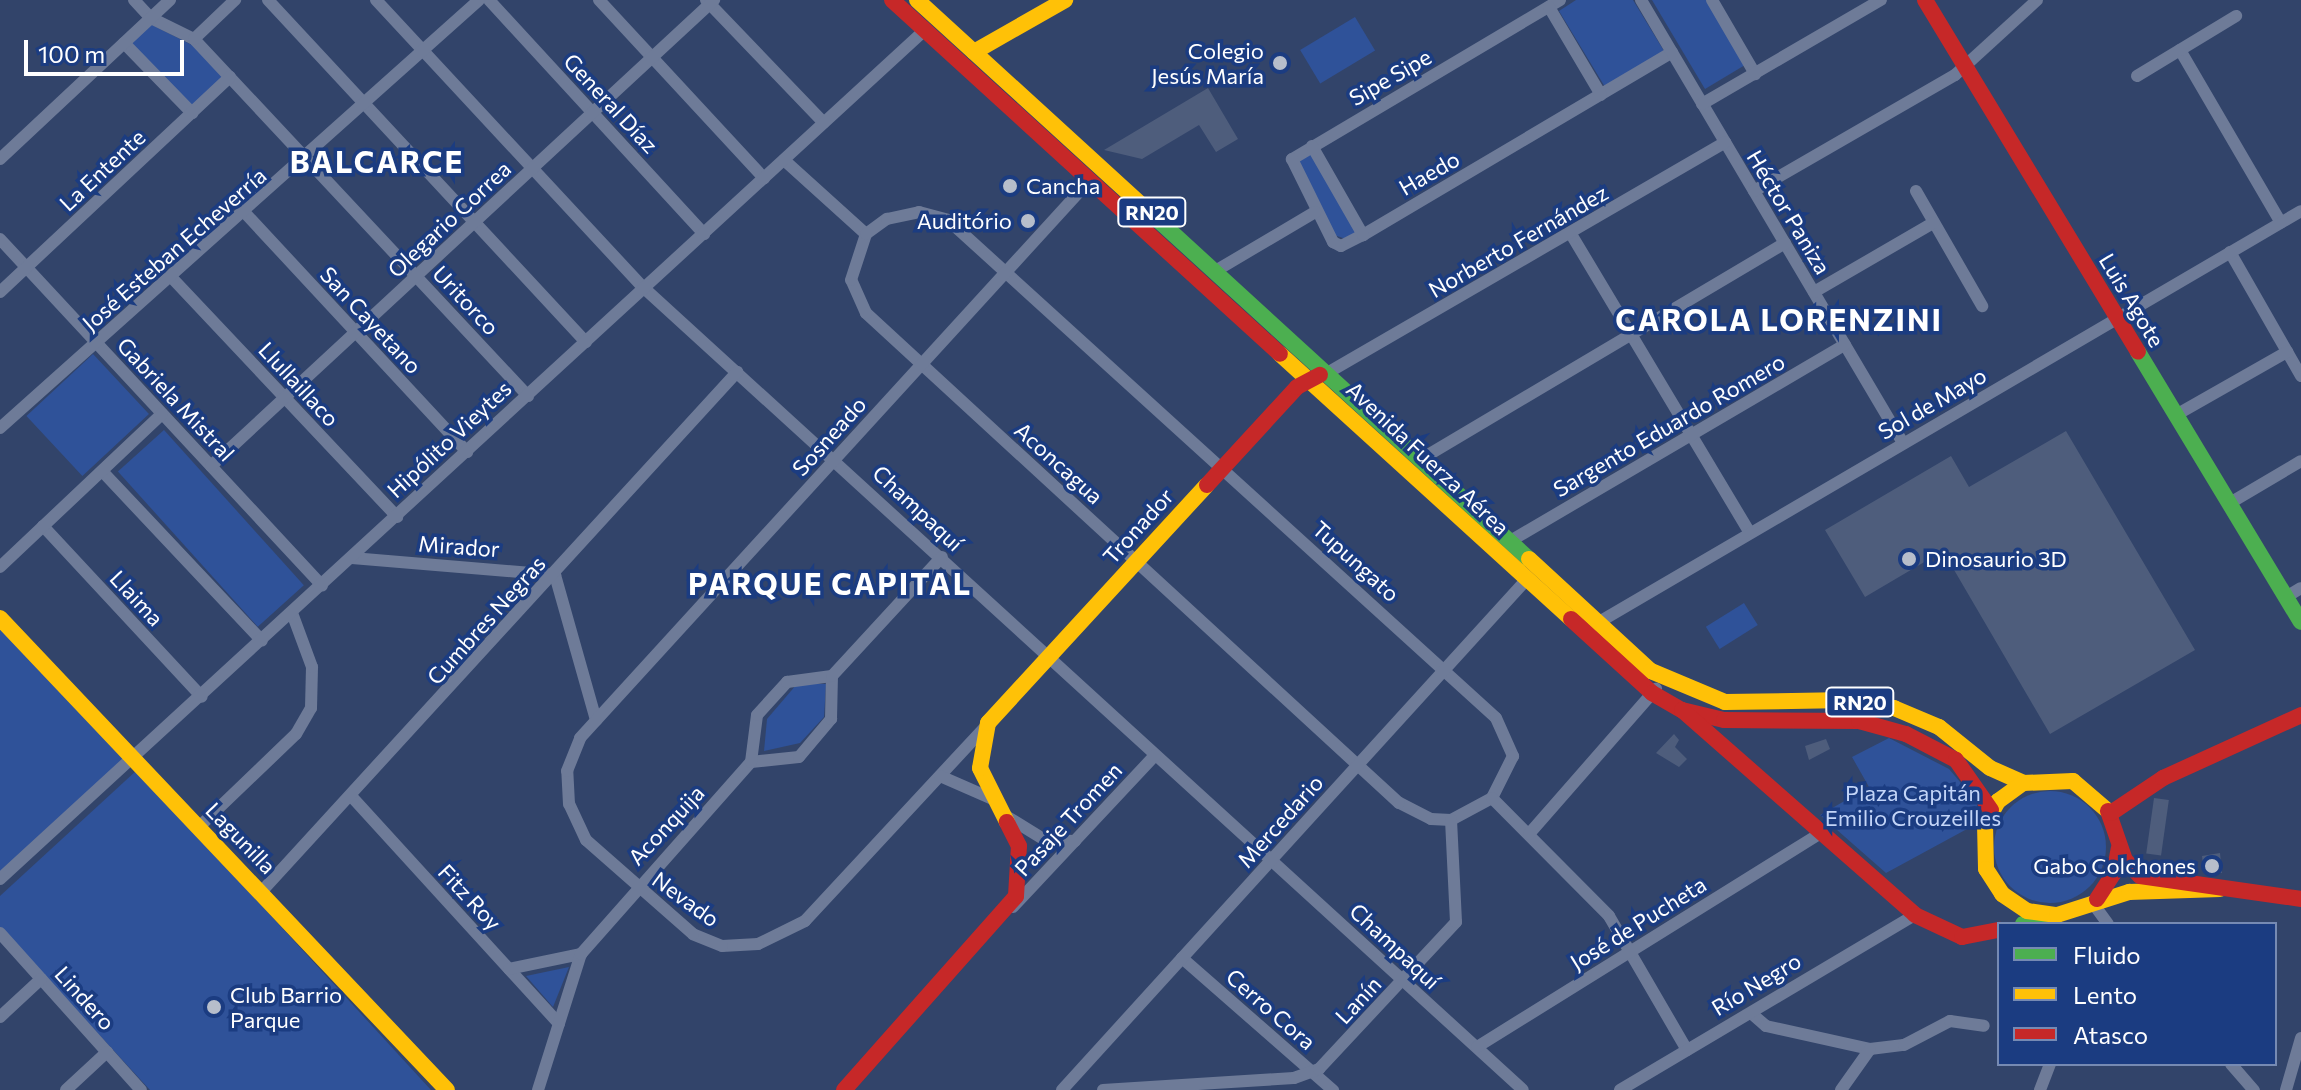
<!DOCTYPE html>
<meta charset="utf-8">
<style>
body{margin:0}
#map{position:relative;width:2301px;height:1090px;overflow:hidden;background:#32446a;font-family:Commissioner,sans-serif}
div>[style]{position:absolute}
[style*='--x']{left:calc(var(--x)*1px);top:calc(var(--y)*1px);width:calc(var(--w)*1px);rotate:calc(var(--a)*1deg)}
.green>*{inset:0;background:#2f5299;transform-origin:0 0}
.round{border-radius:50%}
.building>*{inset:0;background:#4e5d7c;transform-origin:0 0}
.street>*{height:12px;margin:-6px;padding:0 6px;transform-origin:6px;border-radius:6px;background:#6e7b98}
.fast>*{height:16px;margin:-8px;padding:0 8px;transform-origin:8px;border-radius:8px;background:#4caf50}
.slow>*{height:16px;margin:-8px;padding:0 8px;transform-origin:8px;border-radius:8px;background:#ffc107}
.jam>*{height:16px;margin:-8px;padding:0 8px;transform-origin:8px;border-radius:8px;background:#c62828}
.dots>*{width:22px;height:22px;translate:-50% -50%;box-sizing:border-box;border:4px solid #1b3c81;border-radius:50%}
span{translate:-50% -50%;white-space:nowrap;text-align:center;line-height:1.15;-webkit-text-stroke:7px #1b3c81;paint-order:stroke}
.shield-label span{padding:2px 6px;background:#1b3c81;border:2px solid;border-radius:6px;-webkit-text-stroke-width:0}
.shield-label{font-size:20px;color:#fff;font-weight:700}
.poi-label{font-size:22px;color:#fff}
.right{translate:-100% -50%;text-align:right}
.left{translate:0 -50%;text-align:left}
.street-label{font-size:22px;color:#fff}
.park-label{font-size:22px;color:#c3d5f8}
.district-label{font-size:30px;color:#fff;font-weight:700;letter-spacing:2px}
.legend{position:absolute;left:1997px;top:922px;width:280px;height:144px;box-sizing:border-box;background:#1b3c81;border:2px solid #768ab3;margin:0;padding:10px 14px;list-style:none;font-size:24px;color:#fff}
.legend li{display:flex;align-items:center;gap:16px;height:40px}
.legend b{width:40px;border:2px solid #768ab3}
.scale{position:absolute;left:24px;top:40px;width:160px;height:36px;box-sizing:border-box;border:4px solid #fff;border-top:0;padding-left:10px;font-size:24px;line-height:28px;white-space:nowrap;color:#fff;-webkit-text-stroke:6px #1b3c81;paint-order:stroke}
</style>
<div id="map">
<div class="green">
<i style="clip-path:polygon(1576px 0,1633px 0,1664px 51px,1605px 87px,1559px 11px)"></i>
<i style="clip-path:polygon(1652px 0,1707px 0,1745px 65px,1705px 89px)"></i>
<i style="left:1355px;top:17px;width:39px;height:64px;rotate:59deg"></i>
<i style="clip-path:polygon(150px 24px,194px 46px,224px 77px,192px 108px,131px 43px)"></i>
<i style="clip-path:polygon(1311px 150px,1358px 231px,1346px 239px,1334px 235px,1297px 161px)"></i>
<i style="left:93px;top:354px;width:82px;height:91px;rotate:47deg"></i>
<i style="left:164px;top:430px;width:209px;height:62px;rotate:48deg"></i>
<i style="left:1744px;top:603px;width:26px;height:45px;rotate:58deg"></i>
<i style="clip-path:polygon(0 618px,135px 759px,0 879px)"></i>
<i style="clip-path:polygon(797px 684px,826px 684px,824px 717px,800px 743px,764px 751px,767px 719px)"></i>
<i style="clip-path:polygon(1889px 738px,1949px 769px,1978px 803px,1967px 829px,1886px 873px,1820px 815px,1869px 787px,1852px 757px)"></i>
<i style="clip-path:polygon(137px 770px,431px 1090px,150px 1090px,0 927px,0 896px)"></i>
<i class="round" style="left:1994px;top:791px;width:112px;height:112px"></i>
<i style="clip-path:polygon(569px 967px,553px 1007px,526px 976px)"></i>
</div>
<div class="building">
<i style="clip-path:polygon(1208px 88px,1238px 139px,1216px 152px,1199px 125px,1142px 159px,1104px 150px)"></i>
<i style="clip-path:polygon(2066px 431px,2195px 650px,2050px 734px,1943px 551px,1865px 597px,1825px 530px,1951px 456px,1969px 487px)"></i>
<i style="clip-path:polygon(1674px 734px,1679px 740px,1675px 747px,1687px 759px,1679px 767px,1656px 753px)"></i>
<i style="clip-path:polygon(1826px 739px,1830px 749px,1809px 760px,1805px 746px)"></i>
<i style="left:2154px;top:798px;width:15px;height:56px;rotate:8deg"></i>
<i style="clip-path:polygon(2220px 853px,2222px 873px,2204px 873px,2202px 856px)"></i>
</div>
<div class="street">
<i style="--x:134;--y:0;--w:25;--a:47"></i>
<i style="--x:151;--y:18;--w:48;--a:26"></i>
<i style="--x:194;--y:39;--w:489;--a:46.9"></i>
<i style="--x:268;--y:0;--w:467;--a:47.1"></i>
<i style="--x:376;--y:0;--w:395;--a:47.1"></i>
<i style="--x:645;--y:289;--w:1188;--a:42.37"></i>
<i style="--x:489;--y:0;--w:318;--a:47.4"></i>
<i style="--x:599;--y:0;--w:243;--a:47.2"></i>
<i style="--x:706;--y:0;--w:170;--a:46.2"></i>
<i style="--x:1560;--y:0;--w:312;--a:149.3"></i>
<i style="--x:1292;--y:159;--w:93;--a:63.7"></i>
<i style="--x:1333;--y:242;--w:9;--a:27"></i>
<i style="--x:1341;--y:246;--w:25;--a:-27"></i>
<i style="--x:1363;--y:235;--w:359;--a:-30.6"></i>
<i style="--x:1641;--y:0;--w:515;--a:59.4"></i>
<i style="--x:1712;--y:0;--w:86;--a:59.8"></i>
<i style="--x:1549;--y:7;--w:102;--a:59.4"></i>
<i style="--x:194;--y:39;--w:57;--a:-43.6"></i>
<i style="--x:124;--y:43;--w:98;--a:45.8"></i>
<i style="--x:2180;--y:50;--w:200;--a:59.7"></i>
<i style="--x:2137;--y:76;--w:116;--a:-31.2"></i>
<i style="--x:1702;--y:104;--w:207;--a:-30.2"></i>
<i style="--x:1312;--y:146;--w:103;--a:60.2"></i>
<i style="--x:0;--y:159;--w:233;--a:-43.1"></i>
<i style="--x:784;--y:160;--w:110;--a:42.1"></i>
<i style="--x:1754;--y:191;--w:232;--a:-30"></i>
<i style="--x:1955;--y:75;--w:111;--a:-42.4"></i>
<i style="--x:1916;--y:191;--w:133;--a:60.1"></i>
<i style="--x:919;--y:212;--w:30;--a:15"></i>
<i style="--x:948;--y:220;--w:740;--a:42.26"></i>
<i style="--x:1496;--y:718;--w:42;--a:65.9"></i>
<i style="--x:1513;--y:756;--w:47;--a:116.6"></i>
<i style="--x:1492;--y:798;--w:47;--a:151.8"></i>
<i style="--x:1451;--y:820;--w:20;--a:-177"></i>
<i style="--x:1431;--y:819;--w:36;--a:-153"></i>
<i style="--x:1399;--y:803;--w:724;--a:-137.41"></i>
<i style="--x:866;--y:313;--w:36;--a:-114"></i>
<i style="--x:851;--y:280;--w:48;--a:-71.9"></i>
<i style="--x:866;--y:234;--w:26;--a:-36"></i>
<i style="--x:887;--y:219;--w:33;--a:-12"></i>
<i style="--x:246;--y:214;--w:325;--a:47.1"></i>
<i style="--x:1571;--y:234;--w:348;--a:59.1"></i>
<i style="--x:0;--y:239;--w:473;--a:47.1"></i>
<i style="--x:2230;--y:252;--w:143;--a:60.2"></i>
<i style="--x:1217;--y:270;--w:114;--a:-30.6"></i>
<i style="--x:173;--y:279;--w:327;--a:46.7"></i>
<i style="--x:0;--y:292;--w:315;--a:-43.1"></i>
<i style="--x:1814;--y:292;--w:138;--a:-30.1"></i>
<i style="--x:1329;--y:372;--w:458;--a:-30.1"></i>
<i style="--x:2176;--y:415;--w:128;--a:-29.6"></i>
<i style="--x:0;--y:428;--w:642;--a:-41.78"></i>
<i style="--x:1423;--y:458;--w:421;--a:-30.7"></i>
<i style="--x:211;--y:466;--w:686;--a:-42.81"></i>
<i style="--x:102;--y:471;--w:233;--a:46.7"></i>
<i style="--x:2230;--y:503;--w:82;--a:-30.6"></i>
<i style="--x:43;--y:526;--w:233;--a:47.1"></i>
<i style="--x:1512;--y:540;--w:386;--a:-30.4"></i>
<i style="--x:352;--y:558;--w:204;--a:4.8"></i>
<i style="--x:555;--y:575;--w:151;--a:74.2"></i>
<i style="--x:0;--y:567;--w:223;--a:-43.4"></i>
<i style="--x:2286;--y:597;--w:17;--a:-31"></i>
<i style="--x:1594;--y:625;--w:819;--a:-30.35"></i>
<i style="--x:987;--y:725;--w:267;--a:132.9"></i>
<i style="--x:805;--y:921;--w:52;--a:153.9"></i>
<i style="--x:758;--y:944;--w:36;--a:177"></i>
<i style="--x:722;--y:946;--w:31;--a:-158"></i>
<i style="--x:693;--y:934;--w:142;--a:-138.7"></i>
<i style="--x:586;--y:840;--w:40;--a:-115"></i>
<i style="--x:569;--y:804;--w:33;--a:-93"></i>
<i style="--x:567;--y:771;--w:35;--a:-68"></i>
<i style="--x:580;--y:738;--w:757;--a:-47.57"></i>
<i style="--x:751;--y:762;--w:48;--a:-5.9"></i>
<i style="--x:799;--y:757;--w:50;--a:-49.9"></i>
<i style="--x:831;--y:719;--w:43;--a:-88.7"></i>
<i style="--x:940;--y:776;--w:58;--a:23.5"></i>
<i style="--x:352;--y:797;--w:307;--a:47.6"></i>
<i style="--x:1492;--y:798;--w:166;--a:45.2"></i>
<i style="--x:1609;--y:916;--w:155;--a:59.8"></i>
<i style="--x:1006;--y:816;--w:46;--a:31.6"></i>
<i style="--x:1045;--y:840;--w:30;--a:2"></i>
<i style="--x:200;--y:826;--w:133;--a:-43.8"></i>
<i style="--x:296;--y:734;--w:30;--a:-60"></i>
<i style="--x:311;--y:708;--w:41;--a:-88.6"></i>
<i style="--x:312;--y:667;--w:58;--a:-110.3"></i>
<i style="--x:1529;--y:834;--w:193;--a:-48.8"></i>
<i style="--x:0;--y:879;--w:1256;--a:-42.55"></i>
<i style="--x:262;--y:891;--w:704;--a:-47.53"></i>
<i style="--x:2092;--y:902;--w:27;--a:54"></i>
<i style="--x:1013;--y:907;--w:208;--a:-46.9"></i>
<i style="--x:0;--y:933;--w:211;--a:48.1"></i>
<i style="--x:1182;--y:958;--w:201;--a:41.2"></i>
<i style="--x:509;--y:969;--w:74;--a:-11.8"></i>
<i style="--x:1751;--y:1013;--w:20;--a:41"></i>
<i style="--x:1766;--y:1026;--w:107;--a:12.5"></i>
<i style="--x:1870;--y:1049;--w:34;--a:-7"></i>
<i style="--x:1904;--y:1045;--w:52;--a:-27.6"></i>
<i style="--x:1950;--y:1021;--w:34;--a:8"></i>
<i style="--x:0;--y:1017;--w:56;--a:-42.8"></i>
<i style="--x:1477;--y:1047;--w:405;--a:-31.9"></i>
<i style="--x:2231;--y:1064;--w:35;--a:49"></i>
<i style="--x:66;--y:1090;--w:56;--a:-42.8"></i>
<i style="--x:538;--y:1090;--w:143;--a:-72.5"></i>
<i style="--x:581;--y:954;--w:256;--a:-48.5"></i>
<i style="--x:751;--y:762;--w:47;--a:-82.7"></i>
<i style="--x:757;--y:715;--w:45;--a:-47.7"></i>
<i style="--x:787;--y:682;--w:45;--a:-7.6"></i>
<i style="--x:832;--y:676;--w:162;--a:-47.3"></i>
<i style="--x:1062;--y:1090;--w:691;--a:-47.7"></i>
<i style="--x:1103;--y:1090;--w:191;--a:-3.6"></i>
<i style="--x:1294;--y:1078;--w:27;--a:-20"></i>
<i style="--x:1319;--y:1069;--w:201;--a:-47"></i>
<i style="--x:1456;--y:922;--w:102;--a:-92.8"></i>
<i style="--x:1620;--y:1090;--w:343;--a:-30.7"></i>
<i style="--x:1841;--y:1090;--w:50;--a:-54.7"></i>
<i style="--x:2040;--y:1090;--w:28;--a:-69"></i>
<i style="--x:2286;--y:1090;--w:54;--a:-73.9"></i>
</div>
<div class="fast">
<i style="--x:1157;--y:219;--w:504;--a:42.43"></i>
<i style="--x:2138;--y:352;--w:315;--a:58.9"></i>
<i style="--x:2023;--y:924;--w:30;--a:-15"></i>
</div>
<div class="slow">
<i style="--x:917;--y:0;--w:325;--a:42.4"></i>
<i style="--x:974;--y:52;--w:105;--a:-29.7"></i>
<i style="--x:1280;--y:354;--w:394;--a:42.3"></i>
<i style="--x:1529;--y:559;--w:166;--a:42.6"></i>
<i style="--x:1651;--y:671;--w:80;--a:22.7"></i>
<i style="--x:1725;--y:702;--w:122;--a:-0.9"></i>
<i style="--x:1847;--y:700;--w:48;--a:9.7"></i>
<i style="--x:1894;--y:708;--w:49;--a:22.9"></i>
<i style="--x:1939;--y:727;--w:65;--a:38.8"></i>
<i style="--x:1990;--y:768;--w:36;--a:24"></i>
<i style="--x:0;--y:618;--w:650;--a:46.56"></i>
<i style="--x:2108;--y:811;--w:46;--a:-139.4"></i>
<i style="--x:2073;--y:781;--w:50;--a:177.7"></i>
<i style="--x:2023;--y:783;--w:31;--a:144"></i>
<i style="--x:1998;--y:801;--w:26;--a:119"></i>
<i style="--x:1985;--y:824;--w:45;--a:88.7"></i>
<i style="--x:1986;--y:869;--w:30;--a:57"></i>
<i style="--x:2002;--y:894;--w:30;--a:34"></i>
<i style="--x:2027;--y:911;--w:30;--a:8"></i>
<i style="--x:2057;--y:915;--w:76;--a:-17.7"></i>
<i style="--x:2129;--y:892;--w:91;--a:-1.9"></i>
<i style="--x:1007;--y:822;--w:60;--a:-116.6"></i>
<i style="--x:980;--y:768;--w:46;--a:-79.9"></i>
<i style="--x:988;--y:723;--w:323;--a:-47.4"></i>
</div>
<div class="jam">
<i style="--x:892;--y:0;--w:525;--a:42.38"></i>
<i style="--x:1925;--y:0;--w:411;--a:58.8"></i>
<i style="--x:1207;--y:485;--w:133;--a:-47.4"></i>
<i style="--x:1297;--y:387;--w:26;--a:-28"></i>
<i style="--x:1571;--y:619;--w:110;--a:42.4"></i>
<i style="--x:1652;--y:693;--w:34;--a:30"></i>
<i style="--x:1682;--y:710;--w:43;--a:13.4"></i>
<i style="--x:1724;--y:720;--w:135;--a:0.4"></i>
<i style="--x:1859;--y:721;--w:49;--a:15.5"></i>
<i style="--x:1906;--y:734;--w:56;--a:27.5"></i>
<i style="--x:1956;--y:760;--w:61;--a:55"></i>
<i style="--x:1682;--y:710;--w:310;--a:41.3"></i>
<i style="--x:1915;--y:915;--w:52;--a:25.1"></i>
<i style="--x:1962;--y:937;--w:38;--a:-11"></i>
<i style="--x:2108;--y:811;--w:52;--a:70.9"></i>
<i style="--x:2125;--y:860;--w:22;--a:47"></i>
<i style="--x:2140;--y:876;--w:163;--a:8.1"></i>
<i style="--x:2111;--y:813;--w:63;--a:-33.9"></i>
<i style="--x:2163;--y:778;--w:152;--a:-24.5"></i>
<i style="--x:2097;--y:899;--w:31;--a:-57"></i>
<i style="--x:2114;--y:873;--w:25;--a:-79"></i>
<i style="--x:844;--y:1090;--w:259;--a:-48.4"></i>
<i style="--x:1016;--y:896;--w:50;--a:-86.6"></i>
<i style="--x:1019;--y:846;--w:27;--a:-117"></i>
</div>
<div class="dots">
<i style="left:1280px;top:63px;background:#b7becb"></i>
<i style="left:1010px;top:186px;background:#b7becb"></i>
<i style="left:1028px;top:221px;background:#b7becb"></i>
<i style="left:1909px;top:559px;background:#b7becb"></i>
<i style="left:2212px;top:866px;background:#b7becb"></i>
<i style="left:214px;top:1007px;background:#b7becb"></i>
</div>
<div class="shield-label">
<span style="left:1152px;top:212px">RN20</span>
<span style="left:1860px;top:702px">RN20</span>
</div>
<div class="poi-label">
<span class="right" style="left:1264px;top:63px">Colegio<br>Jesús María</span>
<span class="left" style="left:1026px;top:186px">Cancha</span>
<span class="right" style="left:1012px;top:221px">Auditório</span>
<span class="left" style="left:1925px;top:559px">Dinosaurio 3D</span>
<span class="right" style="left:2196px;top:866px">Gabo Colchones</span>
<span class="left" style="left:230px;top:1007px">Club Barrio<br>Parque</span>
</div>
<div class="street-label">
<span style="left:1390px;top:77px;rotate:-30deg">Sipe Sipe</span>
<span style="left:611px;top:103px;rotate:47deg">General Díaz</span>
<span style="left:102px;top:170px;rotate:-43deg">La Entente</span>
<span style="left:1429px;top:173px;rotate:-30deg">Haedo</span>
<span style="left:1789px;top:212px;rotate:59deg">Héctor Paniza</span>
<span style="left:449px;top:219px;rotate:-43deg">Olegario Correa</span>
<span style="left:1518px;top:241px;rotate:-30deg">Norberto Fernández</span>
<span style="left:174px;top:249px;rotate:-41deg">José Esteban Echeverría</span>
<span style="left:466px;top:300px;rotate:47deg">Uritorco</span>
<span style="left:2132px;top:300px;rotate:59deg">Luis Agote</span>
<span style="left:371px;top:320px;rotate:47deg">San Cayetano</span>
<span style="left:299px;top:384px;rotate:47deg">Llullaillaco</span>
<span style="left:176px;top:399px;rotate:47deg">Gabriela Mistral</span>
<span style="left:1932px;top:403px;rotate:-30deg">Sol de Mayo</span>
<span style="left:1669px;top:425px;rotate:-30deg">Sargento Eduardo Romero</span>
<span style="left:829px;top:436px;rotate:-48deg">Sosneado</span>
<span style="left:449px;top:439px;rotate:-43deg">Hipólito Vieytes</span>
<span style="left:1428px;top:458px;rotate:43deg">Avenida Fuerza Aérea</span>
<span style="left:1059px;top:463px;rotate:42deg">Aconcagua</span>
<span style="left:918px;top:508px;rotate:43deg">Champaquí</span>
<span style="left:1138px;top:526px;rotate:-48deg">Tronador</span>
<span style="left:459px;top:546px;rotate:4deg">Mirador</span>
<span style="left:1356px;top:561px;rotate:42deg">Tupungato</span>
<span style="left:137px;top:598px;rotate:47deg">Llaima</span>
<span style="left:486px;top:620px;rotate:-48deg">Cumbres Negras</span>
<span style="left:1068px;top:819px;rotate:-47deg">Pasaje Tromen</span>
<span style="left:1280px;top:821px;rotate:-48deg">Mercedario</span>
<span style="left:666px;top:825px;rotate:-47deg">Aconquija</span>
<span style="left:241px;top:838px;rotate:46deg">Lagunilla</span>
<span style="left:470px;top:897px;rotate:47deg">Fitz Roy</span>
<span style="left:686px;top:899px;rotate:36deg">Nevado</span>
<span style="left:1638px;top:923px;rotate:-32deg">José de Pucheta</span>
<span style="left:1395px;top:946px;rotate:43deg">Champaquí</span>
<span style="left:1756px;top:984px;rotate:-31deg">Río Negro</span>
<span style="left:85px;top:998px;rotate:48deg">Lindero</span>
<span style="left:1358px;top:1000px;rotate:-47deg">Lanín</span>
<span style="left:1271px;top:1009px;rotate:41deg">Cerro Cora</span>
</div>
<div class="park-label">
<span style="left:1913px;top:805px">Plaza Capitán<br>Emilio Crouzeilles</span>
</div>
<div class="district-label">
<span style="left:377px;top:161px">BALCARCE</span>
<span style="left:1779px;top:319px">CAROLA LORENZINI</span>
<span style="left:830px;top:583px">PARQUE CAPITAL</span>
</div>
<ul class="legend">
<li><b style="height:10px;background:#4caf50"></b>Fluido</li>
<li><b style="height:10px;background:#ffc107"></b>Lento</li>
<li><b style="height:10px;background:#c62828"></b>Atasco</li>
</ul>
<div class="scale">100 m</div>
</div>
